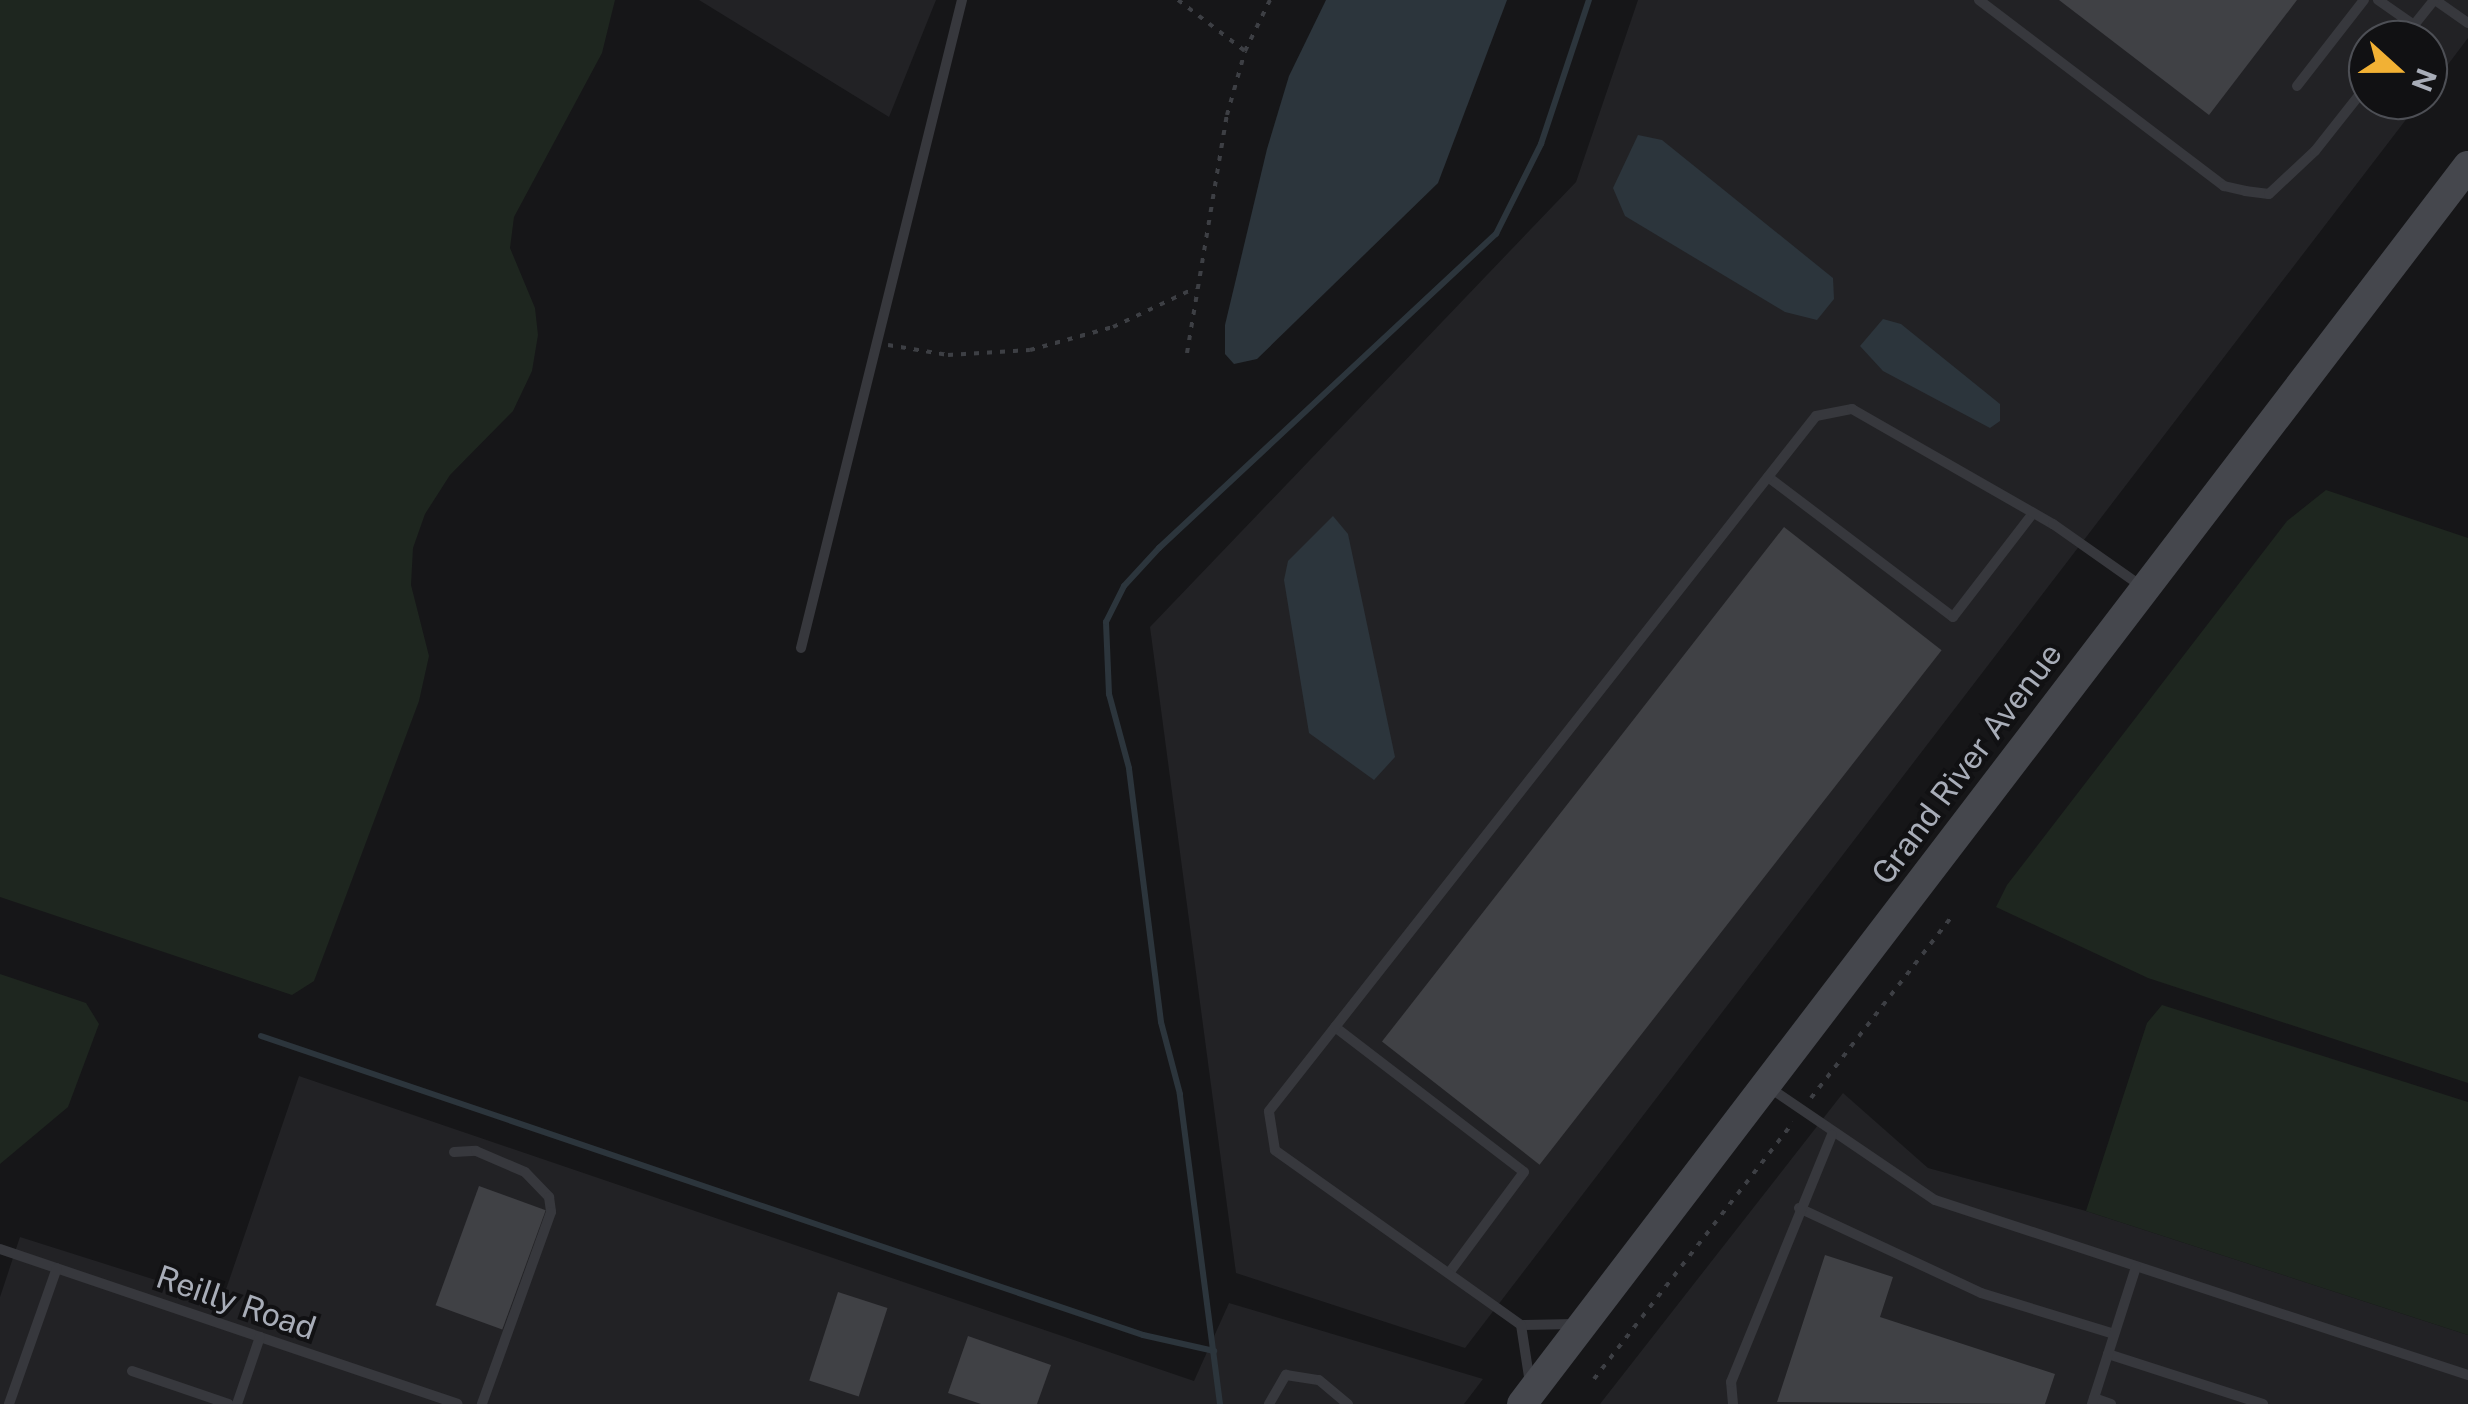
<!DOCTYPE html>
<style>
body{margin:0}
#map{position:relative;width:2468px;height:1404px;overflow:hidden;background:#161618;font-family:"Public Sans",sans-serif}
div>[style]{position:absolute}
[style*='--x']{left:calc(var(--x)*1px);top:calc(var(--y)*1px);width:calc(var(--w)*1px);rotate:calc(var(--a)*1deg)}
.built>*{inset:0;background:#222225}
.green>*{inset:0;background:#1e261f}
.water>*{inset:0;background:#2c353c}
.stream>*{height:6px;margin:-3px;padding:0 3px;transform-origin:3px;border-radius:3px;background:#2c353c}
.building>*{inset:0;background:#404145;transform-origin:0 0}
.path>*{height:4px;margin-top:-2px;transform-origin:0;background:repeating-linear-gradient(90deg,#3d3f44 0 5px,transparent 0 13px)}
.service>*{height:10px;margin:-5px;padding:0 5px;transform-origin:5px;border-radius:5px;background:#37383d}
.secondary>*{height:30px;margin:-15px;padding:0 15px;transform-origin:15px;border-radius:15px;background:#45474d}
span{translate:-50% -50%;white-space:nowrap;text-align:center;line-height:1.15;-webkit-text-stroke:8px #111113;paint-order:stroke}
.street-label{font-size:32px;color:#a8adb8}
.north{position:absolute;left:2348px;top:20px;width:100px;height:100px;box-sizing:border-box;background:#111113;border:2px solid #4d4f55;border-radius:50%;rotate:111deg;font-size:28px;font-weight:700;line-height:40px;text-align:center;color:#a8adb8}
.north::after{content:'';display:block;margin:auto;width:35px;height:45px;background:#f2b134;clip-path:polygon(50% 0,100% 100%,50% 72%,0 100%)}
</style>
<div id="map">
<div class="built">
<i style="clip-path:polygon(699px 0,936px 0,889px 117px)"></i>
<i style="clip-path:polygon(1638px 0,2468px 0,2468px 38px,2428px 91px,2428px 40px,2368px 40px,2368px 100px,2421px 100px,1465px 1348px,1236px 1273px,1150px 627px,1576px 182px)"></i>
<i style="clip-path:polygon(299px 1076px,1194px 1381px,1229px 1303px,1483px 1379px,1464px 1404px,0 1404px,0 1297px,20px 1237px,222px 1301px)"></i>
<i style="clip-path:polygon(1843px 1093px,1928px 1168px,2086px 1211px,2468px 1335px,2468px 1404px,1600px 1404px)"></i>
</div>
<div class="green">
<i style="clip-path:polygon(0 0,615px 0,602px 53px,514px 217px,510px 248px,535px 308px,538px 335px,532px 371px,513px 411px,450px 475px,425px 514px,413px 548px,411px 585px,429px 656px,419px 701px,314px 981px,292px 995px,0 897px)"></i>
<i style="clip-path:polygon(2326px 490px,2468px 538px,2468px 1083px,2148px 978px,1996px 907px,2007px 885px,2287px 521px)"></i>
<i style="clip-path:polygon(0 974px,86px 1003px,99px 1024px,68px 1107px,0 1164px)"></i>
<i style="clip-path:polygon(2162px 1005px,2468px 1102px,2468px 1335px,2086px 1211px,2147px 1023px)"></i>
</div>
<div class="water">
<i style="clip-path:polygon(1326px 0,1507px 0,1438px 183px,1257px 359px,1234px 364px,1225px 354px,1225px 325px,1267px 149px,1289px 76px)"></i>
<i style="clip-path:polygon(1638px 135px,1662px 140px,1833px 278px,1834px 299px,1817px 320px,1785px 312px,1625px 216px,1613px 188px)"></i>
<i style="clip-path:polygon(1883px 319px,1901px 324px,2000px 404px,2000px 421px,1990px 428px,1883px 371px,1860px 346px)"></i>
<i style="clip-path:polygon(1333px 516px,1348px 534px,1395px 757px,1374px 780px,1309px 733px,1284px 580px,1288px 561px)"></i>
</div>
<div class="stream">
<i style="--x:261;--y:1036;--w:931;--a:18.73"></i>
<i style="--x:1143;--y:1335;--w:73;--a:12.7"></i>
<i style="--x:1220;--y:1404;--w:313;--a:-97.4"></i>
<i style="--x:1180;--y:1094;--w:74;--a:-104.8"></i>
<i style="--x:1161;--y:1022;--w:256;--a:-97.2"></i>
<i style="--x:1129;--y:768;--w:77;--a:-105.1"></i>
<i style="--x:1109;--y:694;--w:72;--a:-92.4"></i>
<i style="--x:1106;--y:622;--w:40;--a:-63.4"></i>
<i style="--x:1124;--y:586;--w:52;--a:-47.4"></i>
<i style="--x:1159;--y:548;--w:461;--a:-43"></i>
<i style="--x:1496;--y:234;--w:101;--a:-63.4"></i>
<i style="--x:1541;--y:144;--w:152;--a:-71.6"></i>
</div>
<div class="building">
<i style="clip-path:polygon(2059px 0,2297px 0,2209px 115px)"></i>
<i style="left:1784px;top:527px;width:200px;height:653px;rotate:38deg"></i>
<i style="left:479px;top:1186px;width:71px;height:127px;rotate:20deg"></i>
<i style="clip-path:polygon(1825px 1255px,1893px 1277px,1880px 1317px,2055px 1374px,2045px 1404px,1777px 1402px)"></i>
<i style="left:838px;top:1292px;width:52px;height:93px;rotate:18deg"></i>
<i style="clip-path:polygon(968px 1336px,1051px 1365px,1037px 1404px,981px 1404px,948px 1393px)"></i>
</div>
<div class="path">
<i style="--x:1178;--y:0;--w:84;--a:37.3"></i>
<i style="--x:1245;--y:51;--w:57;--a:-63.9"></i>
<i style="--x:888;--y:345;--w:61;--a:9.5"></i>
<i style="--x:948;--y:355;--w:82;--a:-3.5"></i>
<i style="--x:1030;--y:350;--w:86;--a:-15.5"></i>
<i style="--x:1113;--y:327;--w:91;--a:-25.4"></i>
<i style="--x:1187;--y:353;--w:241;--a:-80.5"></i>
<i style="--x:1227;--y:115;--w:66;--a:-74.3"></i>
<i style="--x:1811;--y:1098;--w:230;--a:-52.2"></i>
<i style="--x:1594;--y:1379;--w:325;--a:-52.2"></i>
</div>
<div class="service">
<i style="--x:1979;--y:0;--w:308;--a:37.2"></i>
<i style="--x:2224;--y:186;--w:22;--a:13"></i>
<i style="--x:2245;--y:191;--w:24;--a:7"></i>
<i style="--x:2269;--y:194;--w:63;--a:-43.1"></i>
<i style="--x:2315;--y:151;--w:85;--a:-51.7"></i>
<i style="--x:2378;--y:0;--w:44;--a:34.8"></i>
<i style="--x:2435;--y:0;--w:40;--a:34.9"></i>
<i style="--x:2402;--y:40;--w:51;--a:-51.3"></i>
<i style="--x:2297;--y:86;--w:109;--a:-52.1"></i>
<i style="--x:1768;--y:477;--w:232;--a:37.1"></i>
<i style="--x:1953;--y:617;--w:131;--a:-52.4"></i>
<i style="--x:801;--y:648;--w:668;--a:-76.05"></i>
<i style="--x:1335;--y:1027;--w:238;--a:37.5"></i>
<i style="--x:1524;--y:1172;--w:126;--a:126.6"></i>
<i style="--x:1770;--y:1088;--w:199;--a:34.2"></i>
<i style="--x:1935;--y:1200;--w:561;--a:18.18"></i>
<i style="--x:454;--y:1152;--w:22;--a:-3"></i>
<i style="--x:476;--y:1151;--w:53;--a:23.2"></i>
<i style="--x:525;--y:1172;--w:35;--a:46"></i>
<i style="--x:549;--y:1197;--w:15;--a:82"></i>
<i style="--x:551;--y:1212;--w:204;--a:109.8"></i>
<i style="--x:1799;--y:1208;--w:201;--a:25"></i>
<i style="--x:1981;--y:1293;--w:139;--a:17.1"></i>
<i style="--x:0;--y:1249;--w:483;--a:18.7"></i>
<i style="--x:1574;--y:1324;--w:53;--a:178.9"></i>
<i style="--x:1521;--y:1325;--w:302;--a:-144.6"></i>
<i style="--x:1275;--y:1150;--w:39;--a:-99"></i>
<i style="--x:1269;--y:1111;--w:884;--a:-51.8"></i>
<i style="--x:1816;--y:416;--w:37;--a:-11"></i>
<i style="--x:1852;--y:409;--w:232;--a:29.8"></i>
<i style="--x:2053;--y:524;--w:111;--a:35.1"></i>
<i style="--x:1521;--y:1325;--w:59;--a:81.2"></i>
<i style="--x:2108;--y:1354;--w:163;--a:17.9"></i>
<i style="--x:132;--y:1371;--w:102;--a:18.8"></i>
<i style="--x:2094;--y:1398;--w:18;--a:19"></i>
<i style="--x:9;--y:1404;--w:144;--a:-70.6"></i>
<i style="--x:237;--y:1404;--w:71;--a:-71.1"></i>
<i style="--x:1269;--y:1404;--w:34;--a:-60"></i>
<i style="--x:1286;--y:1375;--w:33;--a:9"></i>
<i style="--x:1319;--y:1380;--w:38;--a:40"></i>
<i style="--x:1733;--y:1404;--w:22;--a:-95"></i>
<i style="--x:1731;--y:1382;--w:267;--a:-67.8"></i>
<i style="--x:2092;--y:1404;--w:144;--a:-72.2"></i>
</div>
<div class="secondary">
<i style="--x:1522;--y:1404;--w:1558;--a:-52.62"></i>
</div>
<div class="street-label">
<span style="left:1967px;top:764px;rotate:-53deg">Grand River Avenue</span>
<span style="left:236px;top:1303px;rotate:19deg">Reilly Road</span>
</div>
<div class="north">N</div>
</div>
